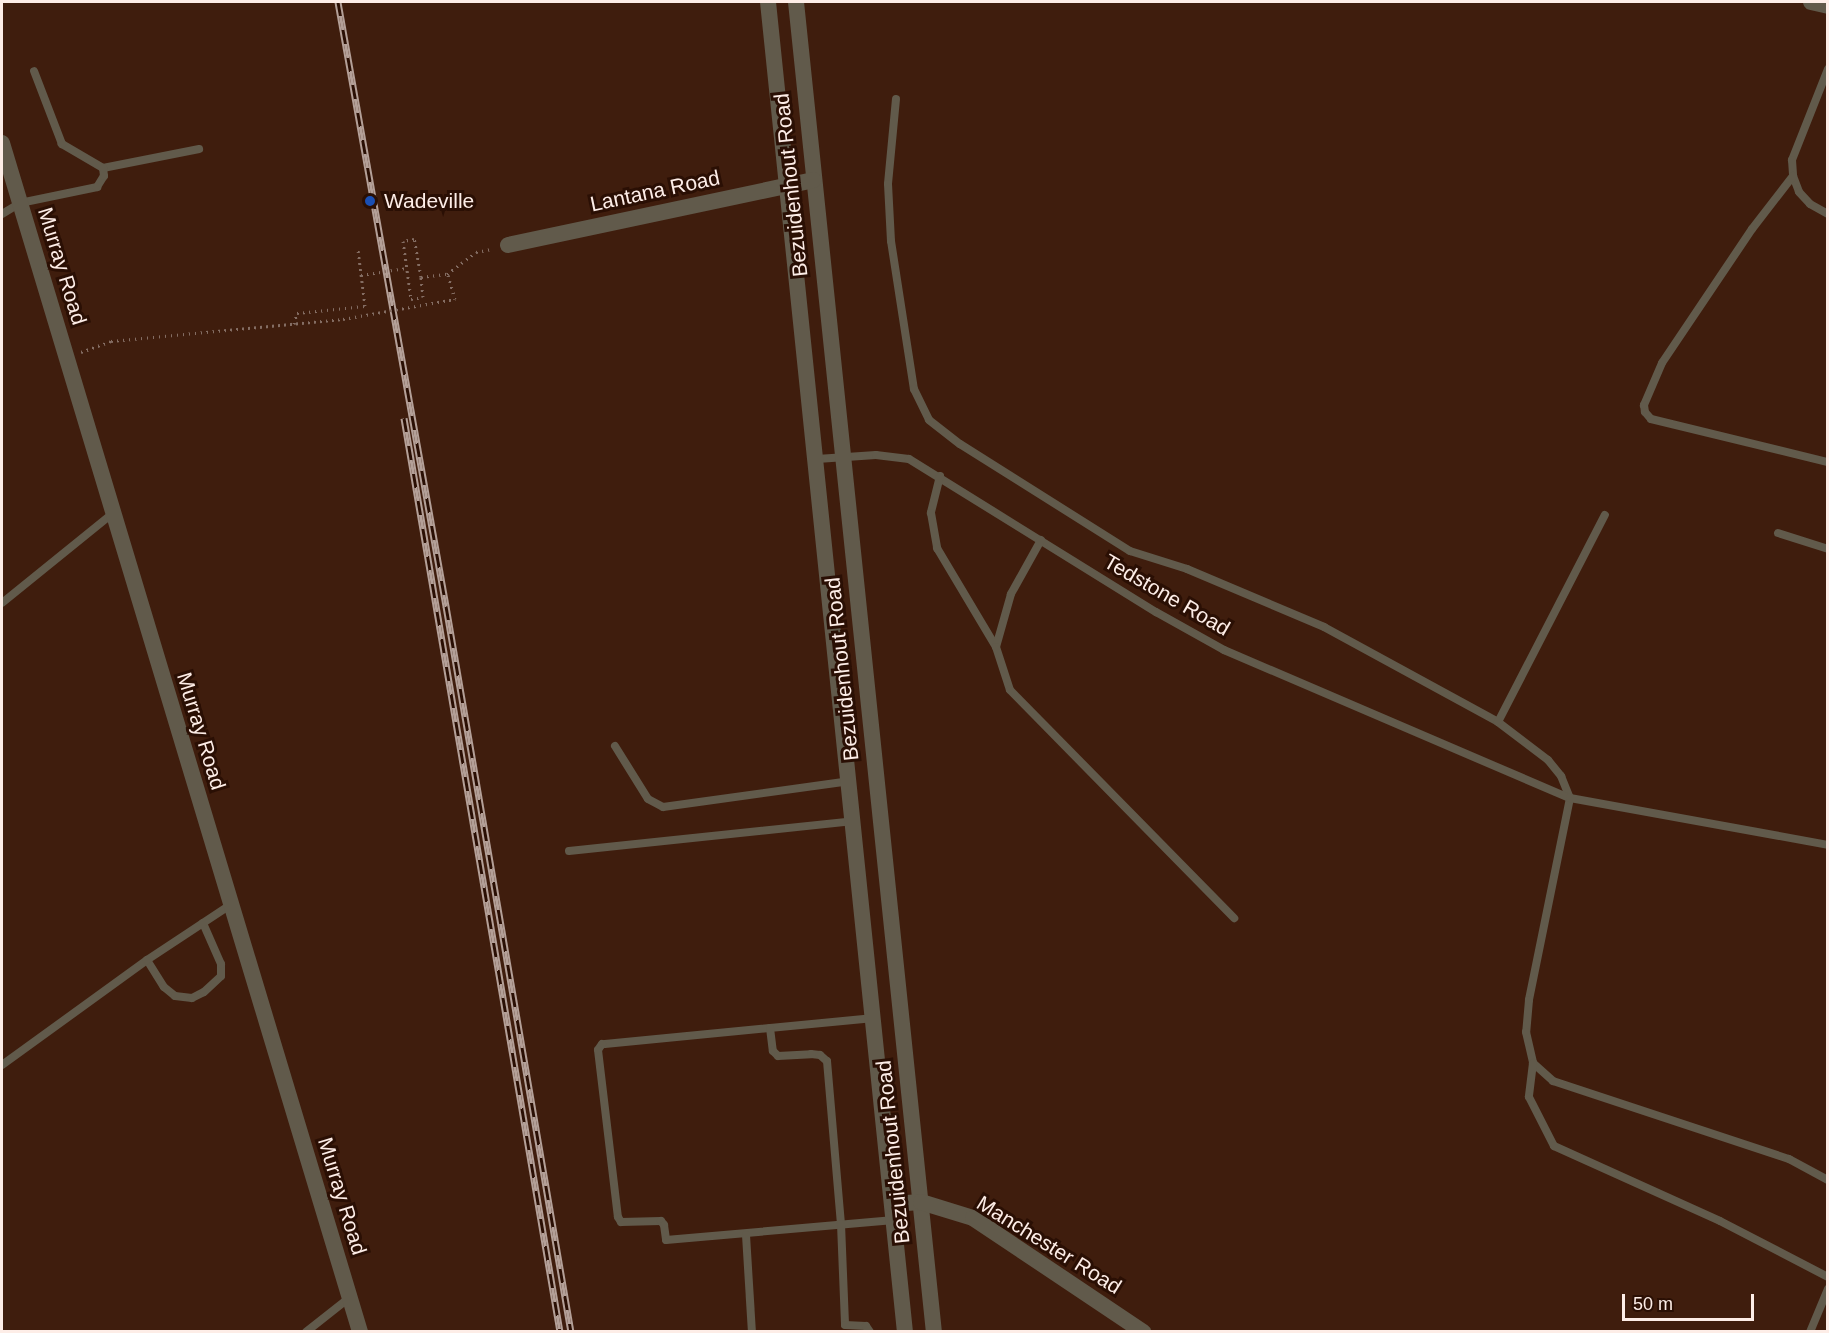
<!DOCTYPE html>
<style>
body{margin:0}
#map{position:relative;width:1829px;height:1333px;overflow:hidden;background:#34190c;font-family:Helvetica,sans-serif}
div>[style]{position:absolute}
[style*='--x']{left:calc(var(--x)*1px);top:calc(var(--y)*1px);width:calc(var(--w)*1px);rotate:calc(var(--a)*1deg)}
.built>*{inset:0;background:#3f1d0d;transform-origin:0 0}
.path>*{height:3px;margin-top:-1.5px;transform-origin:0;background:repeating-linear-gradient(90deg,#846d63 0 1.5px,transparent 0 6px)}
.lane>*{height:8px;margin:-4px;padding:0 4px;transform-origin:4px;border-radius:4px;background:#615a4b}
.street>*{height:16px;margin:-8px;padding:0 8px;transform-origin:8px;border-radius:8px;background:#615a4b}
.rail>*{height:7px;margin-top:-3.5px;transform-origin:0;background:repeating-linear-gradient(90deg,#2a0f04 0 14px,#b4a098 0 28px);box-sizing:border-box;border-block:2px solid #b4a098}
.path-bridge>*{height:3px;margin-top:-1.5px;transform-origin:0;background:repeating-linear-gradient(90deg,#846d63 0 1.5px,transparent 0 6px)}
.dots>*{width:16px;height:16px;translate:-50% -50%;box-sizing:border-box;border:3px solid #2a0f04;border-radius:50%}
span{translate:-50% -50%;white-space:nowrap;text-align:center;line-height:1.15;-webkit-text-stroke:6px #2a0f04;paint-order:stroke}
.street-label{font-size:21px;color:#fdede7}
.poi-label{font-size:21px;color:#fdede7}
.left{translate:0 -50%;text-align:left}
.frame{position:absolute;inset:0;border:3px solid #fdede7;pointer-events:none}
.scale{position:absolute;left:1622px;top:1294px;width:132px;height:27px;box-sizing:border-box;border:3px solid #fdede7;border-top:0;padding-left:8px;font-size:18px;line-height:21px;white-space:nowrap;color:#fdede7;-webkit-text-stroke:4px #2a0f04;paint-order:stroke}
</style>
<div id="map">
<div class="built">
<i style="left:2px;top:2px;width:1825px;height:1329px"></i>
</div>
<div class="path">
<i style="--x:448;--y:275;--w:25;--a:74"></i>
<i style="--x:421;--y:277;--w:39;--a:-100"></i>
<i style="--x:414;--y:239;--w:11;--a:170"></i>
<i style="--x:403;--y:241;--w:59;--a:82.1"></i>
<i style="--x:411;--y:299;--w:12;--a:-9"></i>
<i style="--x:423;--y:297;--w:20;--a:-96"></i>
<i style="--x:421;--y:277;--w:26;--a:-7"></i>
<i style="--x:447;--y:274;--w:36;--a:-37"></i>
<i style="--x:476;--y:252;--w:15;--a:-11"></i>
<i style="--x:294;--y:324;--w:11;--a:-75"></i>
<i style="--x:297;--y:313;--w:68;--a:-5.9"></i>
<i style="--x:365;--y:306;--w:56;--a:-97.1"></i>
<i style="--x:81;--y:352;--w:32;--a:-20"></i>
<i style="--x:111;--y:341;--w:233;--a:-5.4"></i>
</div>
<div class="lane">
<i style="--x:1828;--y:69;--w:98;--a:111.6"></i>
<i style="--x:1792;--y:160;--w:16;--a:86"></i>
<i style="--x:1793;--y:176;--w:17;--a:69"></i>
<i style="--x:1799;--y:192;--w:16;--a:47"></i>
<i style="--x:1810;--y:204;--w:21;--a:29"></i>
<i style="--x:896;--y:99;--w:85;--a:95.4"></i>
<i style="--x:888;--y:184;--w:57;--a:87"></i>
<i style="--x:891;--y:241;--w:150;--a:81.2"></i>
<i style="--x:914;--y:389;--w:34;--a:64"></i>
<i style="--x:929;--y:420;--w:39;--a:38"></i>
<i style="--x:960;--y:444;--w:201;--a:32.2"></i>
<i style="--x:1130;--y:551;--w:60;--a:17.5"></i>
<i style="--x:1187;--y:569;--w:149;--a:22.9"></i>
<i style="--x:1324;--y:627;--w:198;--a:28.6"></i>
<i style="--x:1498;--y:722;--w:63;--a:37.2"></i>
<i style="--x:1548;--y:760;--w:21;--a:51"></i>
<i style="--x:1561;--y:776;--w:24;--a:68"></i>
<i style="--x:1570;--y:798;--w:206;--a:101.5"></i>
<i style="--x:1529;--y:1000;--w:32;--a:95"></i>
<i style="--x:1526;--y:1032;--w:32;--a:77"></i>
<i style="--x:1533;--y:1063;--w:27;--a:42"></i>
<i style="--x:1553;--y:1081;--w:249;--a:18.3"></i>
<i style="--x:1789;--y:1159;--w:44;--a:28.3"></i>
<i style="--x:103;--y:168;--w:98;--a:-11.2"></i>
<i style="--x:1793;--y:176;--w:67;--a:127.7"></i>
<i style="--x:1752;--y:229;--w:161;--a:123.9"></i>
<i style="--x:1662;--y:363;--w:46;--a:113.2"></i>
<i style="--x:1644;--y:405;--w:7;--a:82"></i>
<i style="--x:1645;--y:412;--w:9;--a:49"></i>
<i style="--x:1651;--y:419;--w:182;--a:13.7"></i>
<i style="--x:2;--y:214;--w:21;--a:-31"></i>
<i style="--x:20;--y:203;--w:79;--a:-11.7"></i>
<i style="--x:97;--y:187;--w:13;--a:-58"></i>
<i style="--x:104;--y:176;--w:8;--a:-97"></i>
<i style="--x:103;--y:168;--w:48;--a:-149.7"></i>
<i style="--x:62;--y:144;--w:78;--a:-111"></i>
<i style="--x:817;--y:459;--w:59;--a:-3.9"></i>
<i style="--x:876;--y:455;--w:33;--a:7"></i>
<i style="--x:909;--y:459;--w:291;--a:31.8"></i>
<i style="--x:1156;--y:612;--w:78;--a:29.2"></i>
<i style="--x:1224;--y:650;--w:376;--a:23.2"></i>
<i style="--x:1570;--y:798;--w:262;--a:10.3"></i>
<i style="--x:940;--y:476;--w:38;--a:104"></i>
<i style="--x:931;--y:513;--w:36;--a:80"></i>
<i style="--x:937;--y:548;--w:115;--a:59.2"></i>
<i style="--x:1778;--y:533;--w:52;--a:17.7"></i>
<i style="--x:1041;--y:540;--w:62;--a:119.1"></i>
<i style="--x:1011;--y:594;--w:55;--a:105.8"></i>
<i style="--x:996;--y:647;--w:45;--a:72"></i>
<i style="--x:1010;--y:690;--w:320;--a:45.5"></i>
<i style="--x:2;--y:603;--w:141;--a:-39"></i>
<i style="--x:1498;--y:722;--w:233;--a:-62.7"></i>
<i style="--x:615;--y:746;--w:62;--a:58.1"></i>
<i style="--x:648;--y:799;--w:17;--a:28"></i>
<i style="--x:663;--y:807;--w:189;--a:-7.9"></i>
<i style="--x:569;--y:851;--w:286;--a:-6"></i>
<i style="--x:147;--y:960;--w:32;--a:58"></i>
<i style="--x:164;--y:987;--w:14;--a:39"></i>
<i style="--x:175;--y:996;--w:17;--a:7"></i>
<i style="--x:192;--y:998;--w:13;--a:-27"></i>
<i style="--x:204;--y:992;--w:23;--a:-43"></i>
<i style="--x:221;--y:976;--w:12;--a:-90"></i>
<i style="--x:221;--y:964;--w:45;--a:-113.7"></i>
<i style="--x:874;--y:1018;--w:273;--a:174.5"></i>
<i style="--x:602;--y:1044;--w:7;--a:124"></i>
<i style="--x:598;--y:1050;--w:168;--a:83.2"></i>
<i style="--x:618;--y:1217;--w:6;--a:59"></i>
<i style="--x:621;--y:1222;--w:40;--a:-1.4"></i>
<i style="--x:661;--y:1221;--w:5;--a:53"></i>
<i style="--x:664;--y:1225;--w:15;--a:82"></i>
<i style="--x:666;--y:1240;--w:229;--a:-5"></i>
<i style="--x:770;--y:1028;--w:23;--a:83"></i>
<i style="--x:773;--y:1051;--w:7;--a:45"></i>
<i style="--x:778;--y:1056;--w:33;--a:-3"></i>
<i style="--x:811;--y:1054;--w:9;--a:6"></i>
<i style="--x:820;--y:1055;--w:9;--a:41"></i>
<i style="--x:827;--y:1061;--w:164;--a:85.1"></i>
<i style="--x:841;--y:1224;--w:101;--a:87.7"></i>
<i style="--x:845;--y:1325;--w:21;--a:3"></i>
<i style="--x:866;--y:1326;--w:7;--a:56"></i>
<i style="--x:1533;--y:1063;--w:34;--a:97"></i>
<i style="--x:1529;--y:1097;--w:55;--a:63"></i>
<i style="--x:1554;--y:1146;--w:182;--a:24.3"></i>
<i style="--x:1720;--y:1221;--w:122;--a:27.4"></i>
<i style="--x:2;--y:1065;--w:179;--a:-35.9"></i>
<i style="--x:147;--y:960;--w:100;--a:-33.5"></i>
<i style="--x:746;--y:1235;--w:97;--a:86.5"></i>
<i style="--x:306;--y:1332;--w:55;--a:-38.3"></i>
<i style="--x:1810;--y:1332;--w:47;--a:-67.3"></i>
</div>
<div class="street">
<i style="--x:768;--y:2;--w:1337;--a:84.12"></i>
<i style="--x:796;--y:2;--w:1337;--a:84.08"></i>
<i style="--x:1811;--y:2;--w:17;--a:13"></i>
<i style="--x:2;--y:143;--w:1242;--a:73.24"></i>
<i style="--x:508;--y:245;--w:312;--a:-12"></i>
<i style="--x:892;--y:1204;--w:29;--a:-4"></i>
<i style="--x:921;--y:1202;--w:54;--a:17.1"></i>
<i style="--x:973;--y:1218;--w:205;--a:33.8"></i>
</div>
<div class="rail">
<i style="--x:338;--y:2;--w:614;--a:79.86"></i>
<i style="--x:446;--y:606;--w:737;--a:80.23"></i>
<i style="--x:404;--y:418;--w:927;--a:80.31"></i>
</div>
<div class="path-bridge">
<i style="--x:361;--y:275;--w:47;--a:-8.7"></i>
<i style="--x:343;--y:319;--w:114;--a:-10.1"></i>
</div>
<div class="dots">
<i style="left:370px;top:201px;background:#1a4fb4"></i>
</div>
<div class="street-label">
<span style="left:791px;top:185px;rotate:-96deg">Bezuidenhout Road</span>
<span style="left:655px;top:191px;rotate:-12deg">Lantana Road</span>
<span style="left:62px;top:266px;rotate:73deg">Murray Road</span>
<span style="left:1167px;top:595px;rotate:30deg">Tedstone Road</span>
<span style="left:842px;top:669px;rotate:-96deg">Bezuidenhout Road</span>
<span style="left:201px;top:731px;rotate:73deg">Murray Road</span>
<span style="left:893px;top:1152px;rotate:-96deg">Bezuidenhout Road</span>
<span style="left:342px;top:1196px;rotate:73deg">Murray Road</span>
<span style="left:1049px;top:1245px;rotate:32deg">Manchester Road</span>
</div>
<div class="poi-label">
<span class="left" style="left:384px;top:201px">Wadeville</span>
</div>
<div class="frame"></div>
<div class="scale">50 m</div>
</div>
